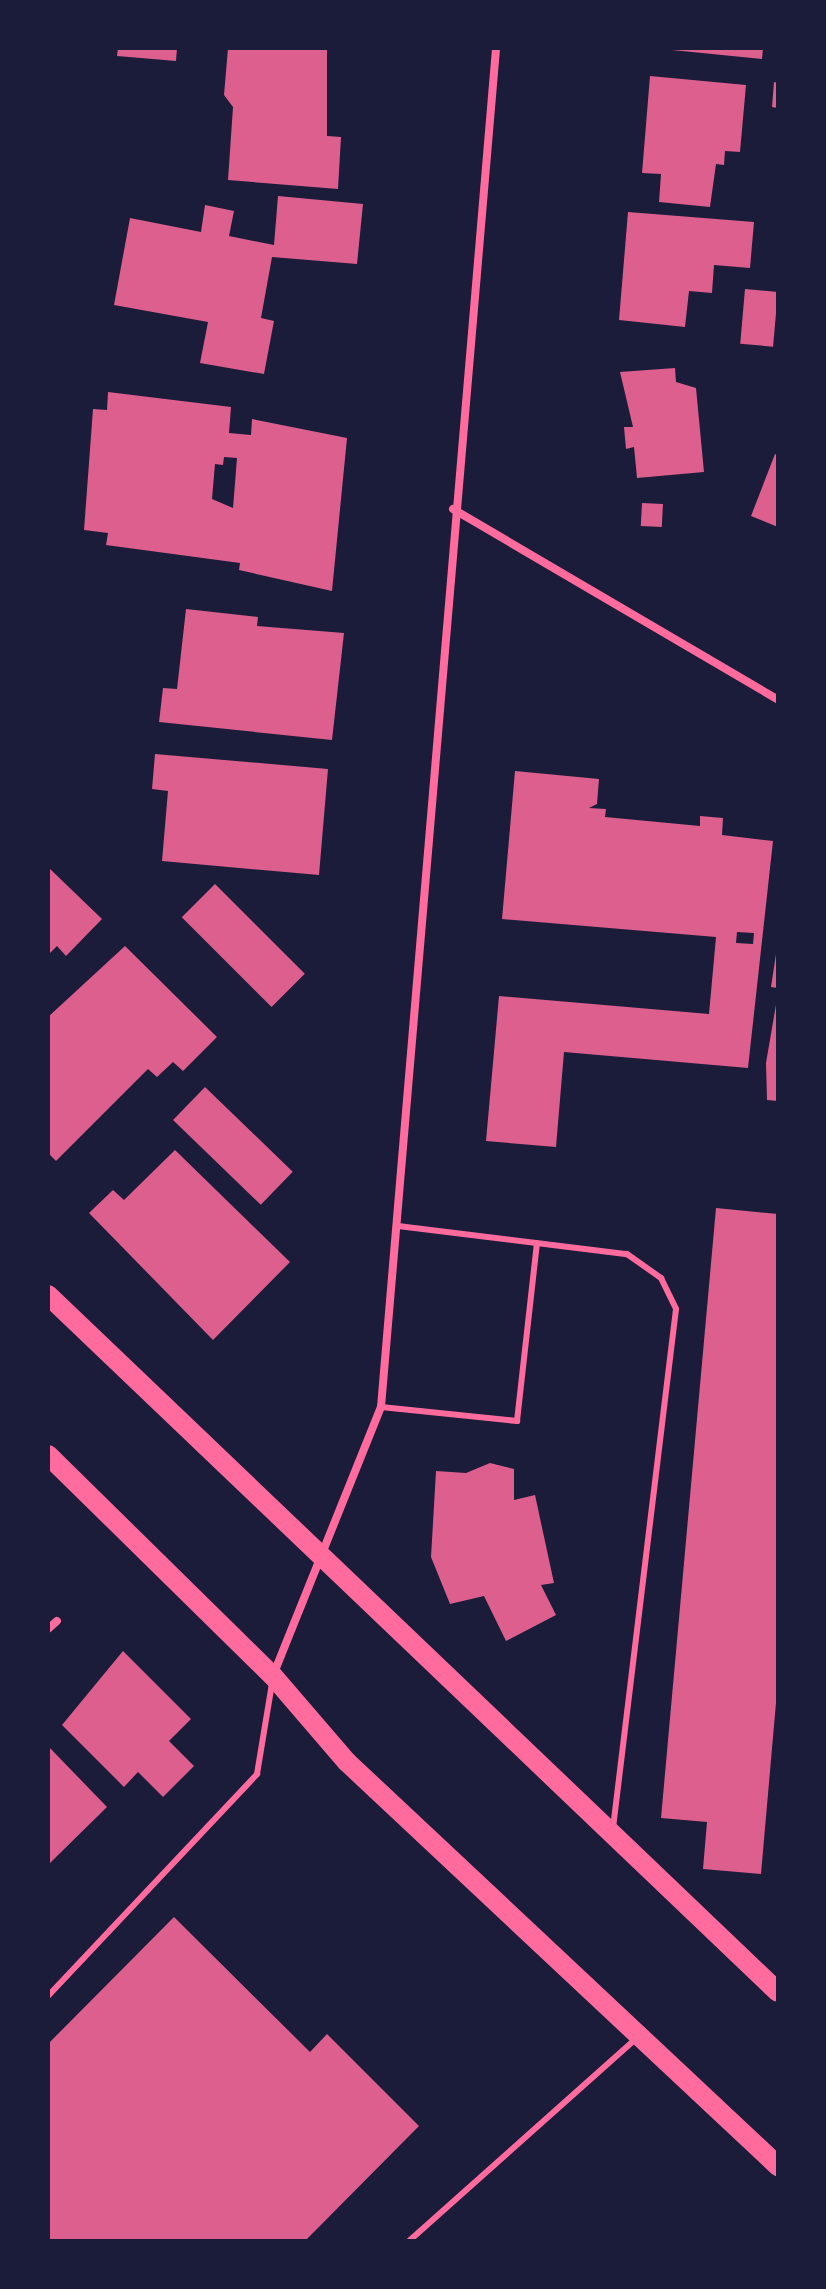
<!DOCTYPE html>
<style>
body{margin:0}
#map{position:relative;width:826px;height:2289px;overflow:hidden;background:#1b1b3a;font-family:"Nunito Sans",sans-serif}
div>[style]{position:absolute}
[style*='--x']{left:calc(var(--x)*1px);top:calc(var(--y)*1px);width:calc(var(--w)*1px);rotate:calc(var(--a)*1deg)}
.building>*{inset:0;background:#dd5f8e;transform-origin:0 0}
.service>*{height:6px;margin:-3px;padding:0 3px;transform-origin:3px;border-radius:3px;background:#ff6b9d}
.minor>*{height:8px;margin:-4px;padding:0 4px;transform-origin:4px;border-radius:4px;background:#ff6b9d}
.primary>*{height:20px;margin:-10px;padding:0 10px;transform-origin:10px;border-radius:10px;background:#ff6b9d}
span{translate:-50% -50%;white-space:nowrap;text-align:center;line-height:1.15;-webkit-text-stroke:8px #1b1b3a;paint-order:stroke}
.frame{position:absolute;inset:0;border:50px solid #1b1b3a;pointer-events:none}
</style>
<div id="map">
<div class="building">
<i style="clip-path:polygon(118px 48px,177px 48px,176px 61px,117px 56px)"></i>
<i style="clip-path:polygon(228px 48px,327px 48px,327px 136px,341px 137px,338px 189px,228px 180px,233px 107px,224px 95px)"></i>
<i style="clip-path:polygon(652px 48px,763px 48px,762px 59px)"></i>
<i style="clip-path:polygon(650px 76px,746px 85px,740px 152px,725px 151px,724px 165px,716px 164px,710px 207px,659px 202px,661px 174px,642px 173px)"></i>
<i style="clip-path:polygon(774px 82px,778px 83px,778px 108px,772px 107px)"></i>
<i style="clip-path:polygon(278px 196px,363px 204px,357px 264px,272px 257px,261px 318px,274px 321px,264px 374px,200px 363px,208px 322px,114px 305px,130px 218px,201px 232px,205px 205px,234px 211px,229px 236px,274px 245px)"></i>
<i style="clip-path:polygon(628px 212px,754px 222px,750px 268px,714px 265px,712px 293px,689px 291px,685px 327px,619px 320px)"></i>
<i style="left:745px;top:289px;width:33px;height:55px;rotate:5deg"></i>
<i style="clip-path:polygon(675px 368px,676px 382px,696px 388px,704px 472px,637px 478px,634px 447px,626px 449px,624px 427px,633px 427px,620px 372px)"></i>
<i style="clip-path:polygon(evenodd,108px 392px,231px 407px,229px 433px,251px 435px,252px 419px,347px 438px,332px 591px,239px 570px,240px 563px,106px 545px,108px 533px,84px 530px,93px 409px,107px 410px,108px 392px,224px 457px,237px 458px,233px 508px,212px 499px,215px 464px,223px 465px,224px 457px)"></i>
<i style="clip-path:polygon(775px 454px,778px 455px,778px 527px,751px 516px)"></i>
<i style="left:642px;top:503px;width:21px;height:23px;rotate:3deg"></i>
<i style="clip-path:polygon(186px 609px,258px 617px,257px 626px,344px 633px,332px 740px,159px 722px,163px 688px,177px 689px)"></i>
<i style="clip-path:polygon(155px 754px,328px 769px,319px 875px,162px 861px,168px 791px,152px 789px)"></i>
<i style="clip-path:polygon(evenodd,515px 771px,599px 779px,597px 804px,589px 808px,606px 809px,605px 817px,700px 826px,700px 816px,723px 818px,722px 835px,773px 841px,748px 1068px,564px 1052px,556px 1147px,486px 1141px,499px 996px,709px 1014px,716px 937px,502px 919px,515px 771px,737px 932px,754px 933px,753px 944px,736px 943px,737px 932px)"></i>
<i style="clip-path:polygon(48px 867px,102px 919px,66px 956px,57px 946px,48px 955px)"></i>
<i style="left:215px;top:884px;width:127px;height:47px;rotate:45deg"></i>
<i style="clip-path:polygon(125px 946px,217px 1037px,183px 1071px,173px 1062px,157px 1077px,148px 1069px,56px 1161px,48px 1153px,48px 1017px)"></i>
<i style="clip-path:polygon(776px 954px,778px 954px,778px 988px,771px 987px)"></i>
<i style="clip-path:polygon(778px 993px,778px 1101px,767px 1100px,766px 1063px)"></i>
<i style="left:205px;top:1087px;width:122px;height:46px;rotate:44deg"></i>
<i style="clip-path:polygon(175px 1150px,290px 1262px,213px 1340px,89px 1213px,113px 1190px,124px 1200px)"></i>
<i style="clip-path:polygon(716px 1208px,778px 1214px,778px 1680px,761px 1874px,703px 1869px,707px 1822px,661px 1818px)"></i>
<i style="clip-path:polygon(490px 1463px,514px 1469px,514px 1500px,535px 1495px,554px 1583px,541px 1585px,556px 1615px,506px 1641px,484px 1596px,450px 1604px,431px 1557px,436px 1471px,466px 1473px)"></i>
<i style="clip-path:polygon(123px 1651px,191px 1719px,169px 1741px,194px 1766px,163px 1797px,138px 1772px,124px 1787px,62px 1725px)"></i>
<i style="clip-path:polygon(48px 1746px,107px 1807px,48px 1865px)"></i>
<i style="clip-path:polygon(174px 1917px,310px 2052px,327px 2034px,419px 2126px,305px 2241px,48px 2241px,48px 2044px)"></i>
</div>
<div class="service">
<i style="--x:398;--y:1226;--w:231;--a:7"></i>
<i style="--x:627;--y:1254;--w:42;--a:35.2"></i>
<i style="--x:661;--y:1278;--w:34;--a:64"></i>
<i style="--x:676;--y:1309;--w:523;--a:96.92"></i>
<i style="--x:381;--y:1407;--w:137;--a:5.9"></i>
<i style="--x:517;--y:1421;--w:179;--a:-83.6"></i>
<i style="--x:48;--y:1996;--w:305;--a:-46.7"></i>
<i style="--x:257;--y:1774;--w:92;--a:-80.6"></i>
<i style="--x:409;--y:2241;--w:305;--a:-41.7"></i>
</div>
<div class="minor">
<i style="--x:453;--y:509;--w:377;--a:30.4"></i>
<i style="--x:48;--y:1629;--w:12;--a:-42"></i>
<i style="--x:274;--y:1673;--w:287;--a:-68.1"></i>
<i style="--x:381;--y:1407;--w:1364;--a:-85.16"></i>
</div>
<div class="primary">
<i style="--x:48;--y:1295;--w:1009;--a:43.68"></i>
<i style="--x:48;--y:1455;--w:315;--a:44.5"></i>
<i style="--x:273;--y:1676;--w:113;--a:49.3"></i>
<i style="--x:347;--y:1762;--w:591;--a:43.15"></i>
</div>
<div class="frame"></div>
</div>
